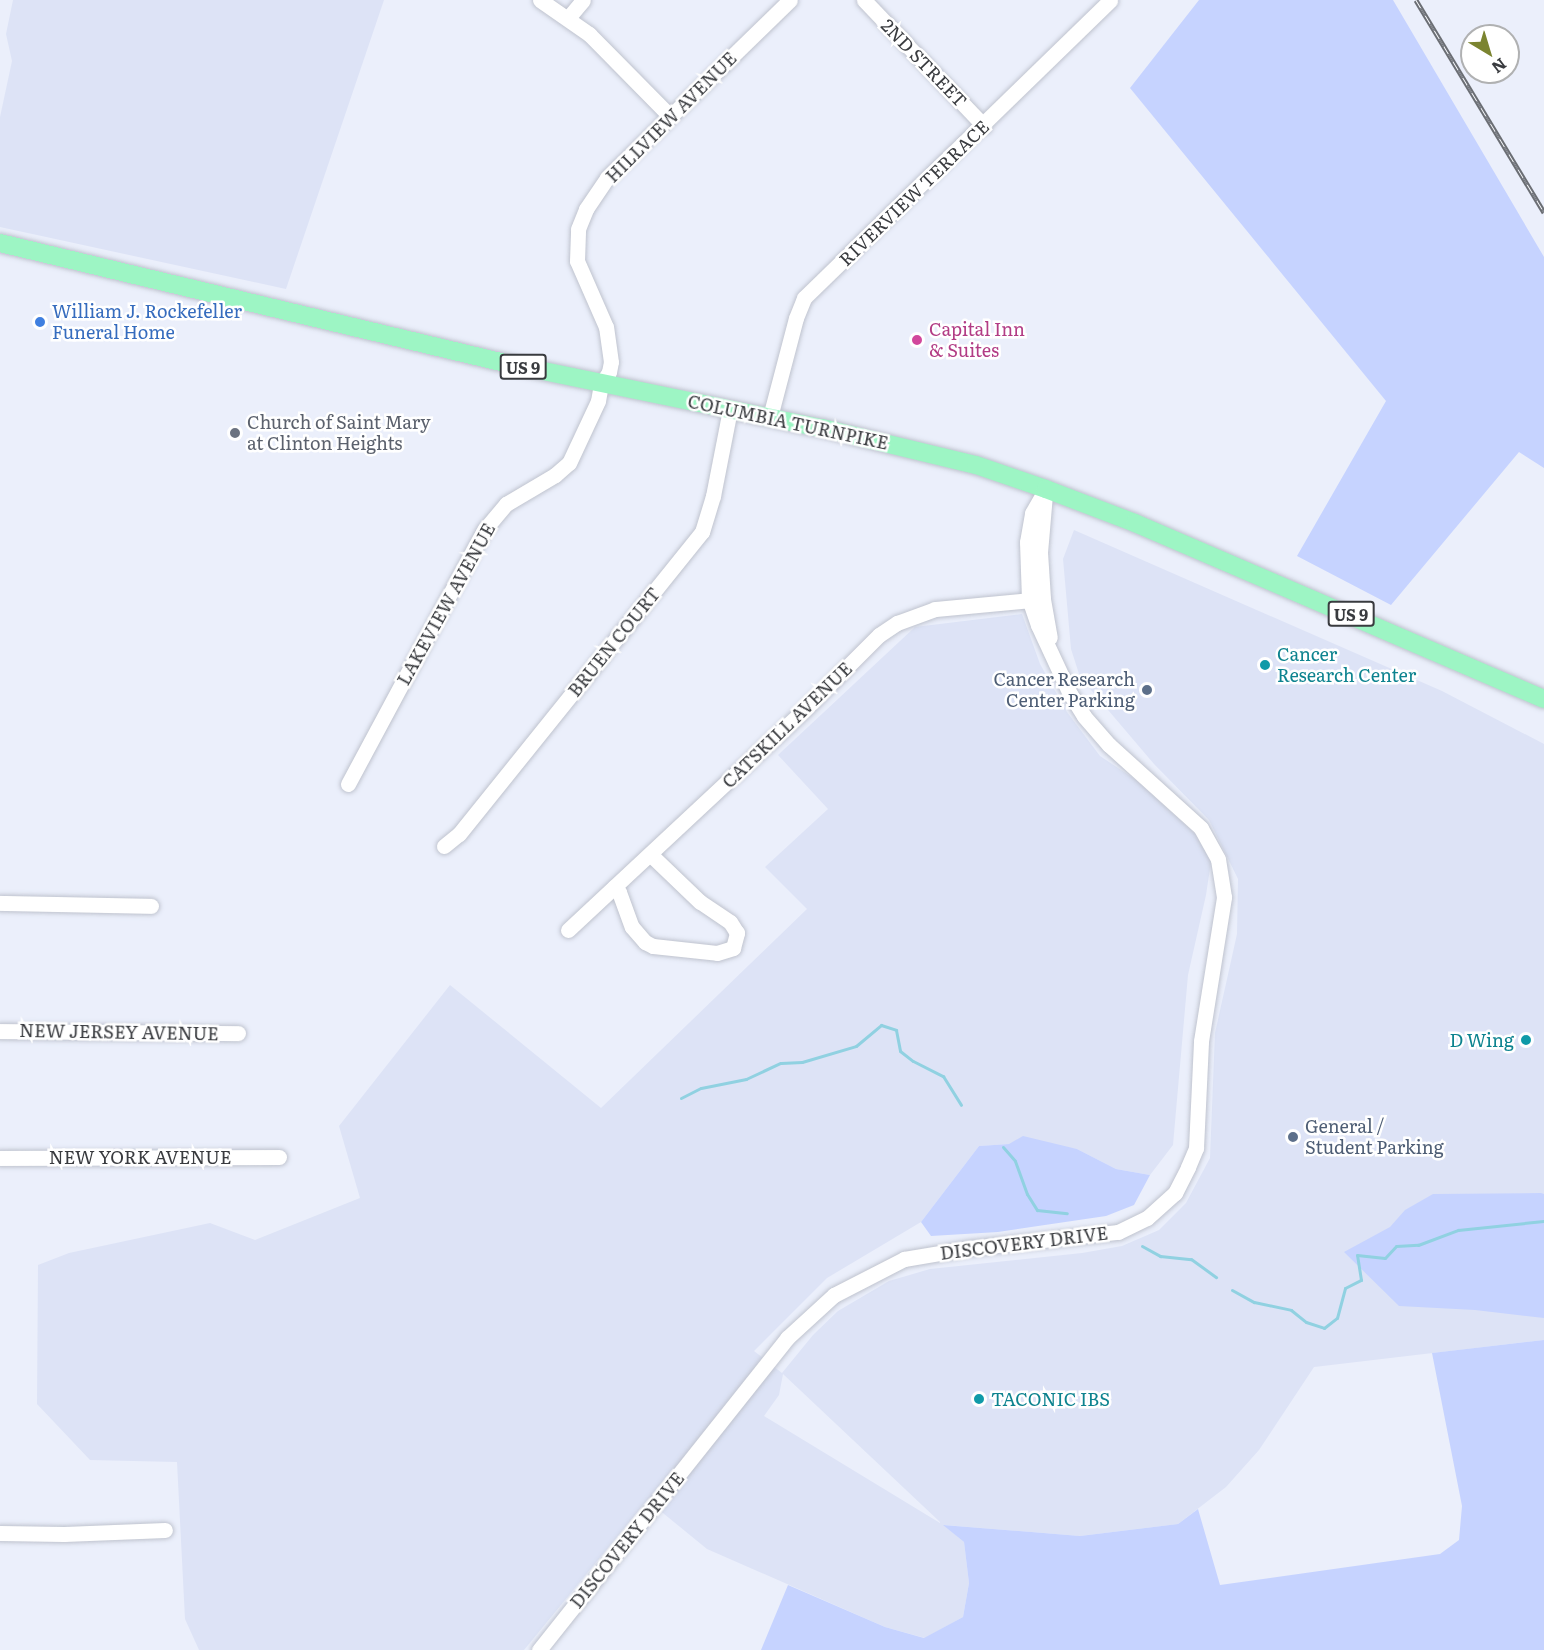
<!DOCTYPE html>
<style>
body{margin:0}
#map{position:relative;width:1544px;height:1650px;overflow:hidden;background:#ebeffb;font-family:Literata,serif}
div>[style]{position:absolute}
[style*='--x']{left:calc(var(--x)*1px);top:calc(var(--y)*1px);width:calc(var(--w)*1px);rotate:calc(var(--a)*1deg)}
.built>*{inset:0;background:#dde3f6}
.green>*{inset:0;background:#c6d3ff}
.stream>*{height:3px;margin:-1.5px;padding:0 1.5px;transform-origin:1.5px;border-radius:1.5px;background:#90d1e1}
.roads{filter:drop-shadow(0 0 2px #bfc3ce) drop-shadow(0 0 2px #bfc3ce)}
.minor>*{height:15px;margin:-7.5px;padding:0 7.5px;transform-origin:7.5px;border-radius:7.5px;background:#fff}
.major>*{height:18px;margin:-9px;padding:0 9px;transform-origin:9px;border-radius:9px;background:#9df5c4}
.rail>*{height:5px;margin-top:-2.5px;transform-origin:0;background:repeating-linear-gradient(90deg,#fff 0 9px,#6b6e74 0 18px);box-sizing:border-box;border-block:2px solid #6b6e74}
.dots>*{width:16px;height:16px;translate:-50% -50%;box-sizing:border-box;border:3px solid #fff;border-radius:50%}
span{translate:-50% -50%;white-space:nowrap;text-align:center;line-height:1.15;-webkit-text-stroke:5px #fff;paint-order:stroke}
.shield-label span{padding:2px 4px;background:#fff;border:2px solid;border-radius:4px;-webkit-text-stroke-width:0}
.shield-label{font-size:16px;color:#393b3f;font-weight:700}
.street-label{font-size:18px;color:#393b3f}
.shop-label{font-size:18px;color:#366cbe}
.left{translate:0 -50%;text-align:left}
.hotel-label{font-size:18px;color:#b23c85}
.worship-label{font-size:18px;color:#5b616d}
.culture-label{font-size:18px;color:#0d838f}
.right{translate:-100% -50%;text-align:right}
.service-label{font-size:18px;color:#4e5e75}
.north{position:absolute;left:1460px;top:24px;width:60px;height:60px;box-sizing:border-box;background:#fff;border:2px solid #b0b1b2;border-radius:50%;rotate:142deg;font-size:16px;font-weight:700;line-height:24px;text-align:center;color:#393b3f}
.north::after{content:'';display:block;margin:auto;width:21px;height:27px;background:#7b8430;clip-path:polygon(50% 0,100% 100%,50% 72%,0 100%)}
</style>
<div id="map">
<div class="built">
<i style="clip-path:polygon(13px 0,384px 0,286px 289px,0 227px,0 117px,12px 61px,6px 34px)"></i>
<i style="clip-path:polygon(evenodd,1074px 530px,1442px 691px,1544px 744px,1544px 1340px,1314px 1367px,1259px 1450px,1226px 1487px,1178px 1524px,1080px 1536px,944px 1525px,964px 1542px,969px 1583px,963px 1617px,925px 1638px,885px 1627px,707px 1549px,647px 1500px,524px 1650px,199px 1650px,185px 1619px,177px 1462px,90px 1460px,37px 1404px,38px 1265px,69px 1253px,210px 1223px,255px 1240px,360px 1198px,339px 1126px,450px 985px,601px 1108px,807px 909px,765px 867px,828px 809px,778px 755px,915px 627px,1022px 614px,1040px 664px,1067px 712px,1100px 756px,1136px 780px,1195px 834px,1211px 862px,1206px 895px,1188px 975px,1173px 1145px,1150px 1175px,1116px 1169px,1077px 1149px,1009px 1144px,979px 1146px,921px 1222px,827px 1278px,754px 1351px,782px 1373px,813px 1335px,838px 1311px,889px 1281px,930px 1269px,1082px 1253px,1122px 1246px,1159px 1230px,1186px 1203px,1210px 1158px,1215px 1033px,1237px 934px,1238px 879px,1209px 820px,1154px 764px,1080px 677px,1071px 649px,1063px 559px,1074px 530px,783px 1374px,940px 1522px,940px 1523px,764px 1416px,779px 1395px,783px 1374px)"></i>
</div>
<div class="green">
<i style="clip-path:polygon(1199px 0,1393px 0,1544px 257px,1544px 468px,1519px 452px,1391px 605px,1297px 556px,1386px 401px,1130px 88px)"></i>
<i style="clip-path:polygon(1023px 1136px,1077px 1149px,1116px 1169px,1150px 1175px,1134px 1205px,1106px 1216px,998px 1232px,931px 1236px,921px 1222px,979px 1146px,1009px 1144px)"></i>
<i style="clip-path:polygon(1541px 1193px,1544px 1194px,1544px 1318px,1475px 1310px,1399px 1306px,1344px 1252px,1390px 1227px,1405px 1210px,1433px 1194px)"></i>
<i style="clip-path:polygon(1544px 1340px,1544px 1650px,761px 1650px,788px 1585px,885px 1627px,924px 1638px,963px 1617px,969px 1583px,964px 1542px,943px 1525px,1080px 1536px,1178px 1524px,1198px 1509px,1220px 1585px,1440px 1554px,1459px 1540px,1462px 1506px,1432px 1353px)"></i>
</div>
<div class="stream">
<i style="--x:681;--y:1098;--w:22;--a:-27"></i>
<i style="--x:701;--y:1088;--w:46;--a:-11.3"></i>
<i style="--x:746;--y:1079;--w:38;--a:-25"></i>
<i style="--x:781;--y:1063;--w:21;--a:-3"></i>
<i style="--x:802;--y:1062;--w:56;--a:-16.5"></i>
<i style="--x:856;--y:1046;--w:33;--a:-40"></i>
<i style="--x:881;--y:1025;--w:16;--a:18"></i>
<i style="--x:896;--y:1030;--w:21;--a:79"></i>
<i style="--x:900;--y:1051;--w:16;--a:38"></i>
<i style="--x:913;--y:1061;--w:34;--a:27"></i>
<i style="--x:943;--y:1076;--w:34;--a:58"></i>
<i style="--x:1003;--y:1147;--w:18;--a:49"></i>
<i style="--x:1015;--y:1161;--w:35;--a:70"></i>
<i style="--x:1027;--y:1194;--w:19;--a:58"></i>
<i style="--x:1037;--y:1210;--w:30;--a:6"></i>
<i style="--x:1142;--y:1246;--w:21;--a:29"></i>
<i style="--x:1160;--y:1256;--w:31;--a:6"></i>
<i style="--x:1191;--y:1259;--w:31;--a:36"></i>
<i style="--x:1232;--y:1290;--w:25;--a:29"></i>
<i style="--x:1254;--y:1302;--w:38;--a:12"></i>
<i style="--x:1291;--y:1310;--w:19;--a:39"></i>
<i style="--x:1306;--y:1322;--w:19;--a:18"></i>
<i style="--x:1324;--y:1328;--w:16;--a:-38"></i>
<i style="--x:1337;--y:1318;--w:31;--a:-75"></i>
<i style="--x:1345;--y:1288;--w:18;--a:-27"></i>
<i style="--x:1361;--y:1280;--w:25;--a:-99"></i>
<i style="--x:1357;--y:1255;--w:28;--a:6"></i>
<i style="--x:1385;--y:1258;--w:16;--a:-47"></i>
<i style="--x:1396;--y:1246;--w:22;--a:-3"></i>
<i style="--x:1418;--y:1245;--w:43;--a:-20.6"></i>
<i style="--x:1458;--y:1230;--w:86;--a:-6"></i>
</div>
<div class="roads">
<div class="minor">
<i style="--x:540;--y:0;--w:60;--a:34.8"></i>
<i style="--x:589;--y:34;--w:115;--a:45.4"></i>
<i style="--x:864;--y:0;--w:174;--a:46.4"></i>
<i style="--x:568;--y:18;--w:23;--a:-50"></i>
<i style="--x:770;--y:417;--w:102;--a:-75.3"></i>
<i style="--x:796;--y:318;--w:22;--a:-68"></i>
<i style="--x:804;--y:298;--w:427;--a:-44.2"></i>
<i style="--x:1045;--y:494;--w:58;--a:94.9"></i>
<i style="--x:1040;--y:552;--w:47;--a:86.3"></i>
<i style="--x:1043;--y:599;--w:39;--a:80"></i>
<i style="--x:348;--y:784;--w:289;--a:-61.8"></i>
<i style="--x:485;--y:529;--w:33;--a:-50"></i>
<i style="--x:506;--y:504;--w:57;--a:-30.6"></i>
<i style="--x:555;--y:475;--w:18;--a:-41"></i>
<i style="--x:569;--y:463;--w:68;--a:-64.9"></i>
<i style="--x:598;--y:401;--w:17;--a:-80"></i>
<i style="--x:601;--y:384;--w:14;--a:-56"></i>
<i style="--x:609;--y:372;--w:10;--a:-79"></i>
<i style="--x:611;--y:362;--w:35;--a:-98"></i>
<i style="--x:606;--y:327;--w:72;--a:-113.7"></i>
<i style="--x:577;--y:261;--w:32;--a:-88"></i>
<i style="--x:578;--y:229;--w:22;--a:-68"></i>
<i style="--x:586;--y:209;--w:37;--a:-56"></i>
<i style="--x:607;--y:178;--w:255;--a:-44.2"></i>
<i style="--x:444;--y:846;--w:19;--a:-39"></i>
<i style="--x:459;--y:834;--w:388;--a:-51.2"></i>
<i style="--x:702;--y:532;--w:38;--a:-73"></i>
<i style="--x:713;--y:496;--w:89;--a:-78.9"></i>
<i style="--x:614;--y:887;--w:7;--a:45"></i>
<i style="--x:619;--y:892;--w:37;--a:70"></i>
<i style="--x:632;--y:927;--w:20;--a:49"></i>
<i style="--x:645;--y:942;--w:9;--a:27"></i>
<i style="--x:653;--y:946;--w:64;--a:6.2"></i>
<i style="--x:717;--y:953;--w:17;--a:-17"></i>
<i style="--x:733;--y:948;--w:16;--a:-75"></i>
<i style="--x:737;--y:933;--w:13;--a:-122"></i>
<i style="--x:730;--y:922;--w:36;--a:-146"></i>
<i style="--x:700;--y:902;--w:69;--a:-136.2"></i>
<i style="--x:0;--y:903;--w:151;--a:1.1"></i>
<i style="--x:568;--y:930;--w:328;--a:-43"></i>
<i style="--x:808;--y:706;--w:100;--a:-45"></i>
<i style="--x:879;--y:635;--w:22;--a:-34"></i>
<i style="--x:897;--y:623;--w:40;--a:-20.2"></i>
<i style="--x:935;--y:609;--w:108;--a:-5.3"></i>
<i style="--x:0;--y:1031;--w:238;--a:0.5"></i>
<i style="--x:0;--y:1158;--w:279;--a:-0.2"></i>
<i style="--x:0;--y:1533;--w:64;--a:0.9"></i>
<i style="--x:64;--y:1534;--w:101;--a:-2.3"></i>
<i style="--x:539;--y:1650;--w:399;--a:-51.5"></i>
<i style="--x:787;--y:1338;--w:64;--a:-42.5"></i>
<i style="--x:834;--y:1295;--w:79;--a:-27.2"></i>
<i style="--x:904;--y:1259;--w:67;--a:-9.5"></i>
<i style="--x:970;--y:1248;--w:149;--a:-6.2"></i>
<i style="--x:1118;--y:1232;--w:32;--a:-26"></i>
<i style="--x:1147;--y:1218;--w:38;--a:-42"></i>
<i style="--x:1175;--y:1193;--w:29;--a:-63"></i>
<i style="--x:1188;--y:1167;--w:21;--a:-67"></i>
<i style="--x:1196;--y:1148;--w:107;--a:-87.3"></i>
<i style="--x:1201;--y:1041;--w:146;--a:-80.9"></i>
<i style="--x:1224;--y:897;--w:38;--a:-99"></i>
<i style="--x:1218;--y:859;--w:35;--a:-119"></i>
<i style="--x:1201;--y:828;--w:124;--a:-137.9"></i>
<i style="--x:1109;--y:745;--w:38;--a:-131"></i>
<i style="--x:1084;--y:716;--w:26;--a:-122"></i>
<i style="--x:1070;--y:694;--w:76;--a:-114.9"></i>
<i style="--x:1038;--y:625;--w:28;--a:-109"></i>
<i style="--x:1029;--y:599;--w:57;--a:-92"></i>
<i style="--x:1027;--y:542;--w:29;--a:-80"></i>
<i style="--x:1032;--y:513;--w:28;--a:-60"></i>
</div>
<div class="major">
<i style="--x:0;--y:243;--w:523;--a:13.37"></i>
<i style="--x:509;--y:364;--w:319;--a:11.6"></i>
<i style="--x:822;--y:428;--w:158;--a:13.5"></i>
<i style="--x:976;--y:465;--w:74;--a:18.9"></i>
<i style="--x:1046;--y:489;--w:95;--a:20.9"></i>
<i style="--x:1135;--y:523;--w:445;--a:23.3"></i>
</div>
</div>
<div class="rail">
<i style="--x:1416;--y:0;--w:248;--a:58.9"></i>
</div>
<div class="dots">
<i style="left:40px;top:322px;background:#3f7fe0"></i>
<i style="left:917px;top:340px;background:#d1479c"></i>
<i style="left:235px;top:433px;background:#6b7280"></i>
<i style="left:1265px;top:665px;background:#0f9aa8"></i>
<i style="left:1147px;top:690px;background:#5c6f8a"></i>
<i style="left:1526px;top:1040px;background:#0f9aa8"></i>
<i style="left:1293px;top:1137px;background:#5c6f8a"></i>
<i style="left:979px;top:1399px;background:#0f9aa8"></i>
</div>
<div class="shield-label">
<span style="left:523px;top:367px">US 9</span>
<span style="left:1351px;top:614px">US 9</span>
</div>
<div class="street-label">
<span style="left:924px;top:63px;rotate:46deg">2ND STREET</span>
<span style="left:671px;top:117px;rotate:-45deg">HILLVIEW AVENUE</span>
<span style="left:914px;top:193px;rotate:-44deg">RIVERVIEW TERRACE</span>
<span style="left:788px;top:422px;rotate:12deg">COLUMBIA TURNPIKE</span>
<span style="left:446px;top:604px;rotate:-61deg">LAKEVIEW AVENUE</span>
<span style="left:614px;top:642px;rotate:-51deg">BRUEN COURT</span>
<span style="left:787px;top:725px;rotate:-44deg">CATSKILL AVENUE</span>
<span style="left:119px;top:1032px;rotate:1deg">NEW JERSEY AVENUE</span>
<span style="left:140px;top:1157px">NEW YORK AVENUE</span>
<span style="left:1024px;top:1243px;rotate:-7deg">DISCOVERY DRIVE</span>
<span style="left:627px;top:1540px;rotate:-51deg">DISCOVERY DRIVE</span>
</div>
<div class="shop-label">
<span class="left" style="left:52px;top:322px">William J. Rockefeller<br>Funeral Home</span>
</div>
<div class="hotel-label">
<span class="left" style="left:929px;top:340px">Capital Inn<br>&amp; Suites</span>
</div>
<div class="worship-label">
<span class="left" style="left:247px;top:433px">Church of Saint Mary<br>at Clinton Heights</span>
</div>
<div class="culture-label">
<span class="left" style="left:1277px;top:665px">Cancer<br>Research Center</span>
<span class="right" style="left:1514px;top:1040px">D Wing</span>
<span class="left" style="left:991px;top:1399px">TACONIC IBS</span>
</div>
<div class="service-label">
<span class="right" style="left:1135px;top:690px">Cancer Research<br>Center Parking</span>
<span class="left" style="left:1305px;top:1137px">General /<br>Student Parking</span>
</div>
<div class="north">N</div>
</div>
